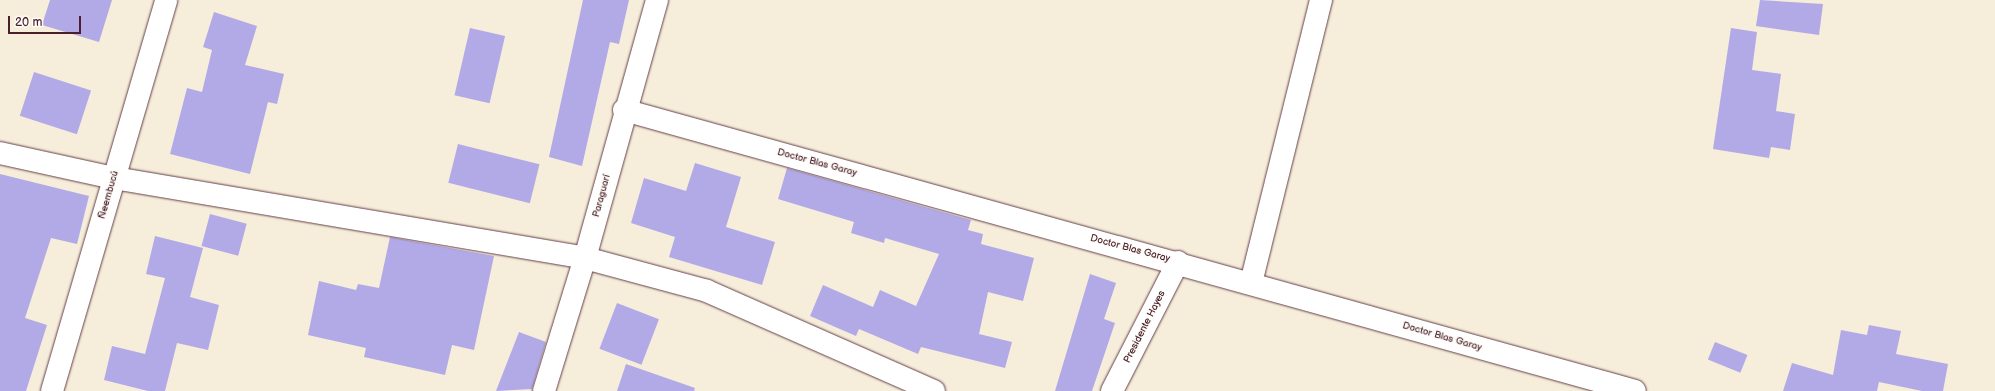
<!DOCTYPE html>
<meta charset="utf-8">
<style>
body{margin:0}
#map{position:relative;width:1995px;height:391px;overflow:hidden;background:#f6eddb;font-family:"Balsamiq Sans",sans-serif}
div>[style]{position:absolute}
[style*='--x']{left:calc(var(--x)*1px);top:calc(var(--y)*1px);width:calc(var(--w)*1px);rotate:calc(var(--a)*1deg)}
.building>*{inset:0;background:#b2aae7;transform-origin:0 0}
.roads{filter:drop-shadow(0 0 1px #643e45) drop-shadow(0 0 1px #643e45)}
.minor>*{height:22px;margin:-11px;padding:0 11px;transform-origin:11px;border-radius:11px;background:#fff}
span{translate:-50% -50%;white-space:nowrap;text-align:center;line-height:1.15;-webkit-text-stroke:3px #fdfcf7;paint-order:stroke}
.street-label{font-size:10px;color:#4a1f2b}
.scale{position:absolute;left:8px;top:16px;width:73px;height:18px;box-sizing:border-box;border:2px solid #4a1f2b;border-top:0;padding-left:5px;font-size:12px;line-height:14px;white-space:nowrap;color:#4a1f2b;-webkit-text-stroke:3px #fdfcf7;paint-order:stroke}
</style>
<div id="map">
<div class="building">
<i style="clip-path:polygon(50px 0,112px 0,99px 42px,42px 25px)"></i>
<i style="clip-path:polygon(583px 0,629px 0,619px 44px,610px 42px,582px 166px,549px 157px)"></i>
<i style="clip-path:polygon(1760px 0,1823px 4px,1819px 35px,1756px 26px)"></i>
<i style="clip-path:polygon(214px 12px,257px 26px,245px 65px,284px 74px,277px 104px,268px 102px,250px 174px,170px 154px,187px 88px,202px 92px,212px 50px,203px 47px)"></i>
<i style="left:470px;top:28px;width:36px;height:69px;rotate:13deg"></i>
<i style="clip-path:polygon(1731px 28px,1757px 32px,1752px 70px,1781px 74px,1776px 111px,1795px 114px,1790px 150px,1771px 147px,1769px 158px,1713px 149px)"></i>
<i style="left:34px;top:72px;width:60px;height:46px;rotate:18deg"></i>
<i style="left:458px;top:144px;width:84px;height:40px;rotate:14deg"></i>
<i style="clip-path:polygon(695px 163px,741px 177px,726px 227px,775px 242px,762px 285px,669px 257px,675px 237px,631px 223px,644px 178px,686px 191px)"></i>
<i style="clip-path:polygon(787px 168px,971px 220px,968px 230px,983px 234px,981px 244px,1034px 258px,1023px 301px,988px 292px,979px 334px,1012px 342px,1005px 368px,921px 347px,918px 354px,859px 329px,856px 336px,810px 316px,823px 285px,873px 307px,880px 290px,916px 306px,939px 254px,885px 238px,884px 243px,851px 233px,854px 222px,778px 199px)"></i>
<i style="clip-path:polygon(0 174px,89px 196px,77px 244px,51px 238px,25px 318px,47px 325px,26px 391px,0 391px)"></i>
<i style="left:210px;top:214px;width:38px;height:33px;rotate:15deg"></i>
<i style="clip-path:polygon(155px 236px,203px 248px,190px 297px,219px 305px,208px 350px,177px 343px,165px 391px,148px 391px,104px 380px,112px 346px,145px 354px,165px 278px,146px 274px)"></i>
<i style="clip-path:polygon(390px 237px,494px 256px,474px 350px,452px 345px,445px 375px,364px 357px,366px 348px,308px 335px,319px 281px,356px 290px,358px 284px,379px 288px)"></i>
<i style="clip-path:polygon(1090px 274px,1116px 283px,1104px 319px,1115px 323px,1092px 391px,1055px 391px)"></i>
<i style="left:617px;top:303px;width:45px;height:49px;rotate:21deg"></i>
<i style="clip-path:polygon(1869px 325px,1901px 331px,1896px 354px,1948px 364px,1943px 391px,1922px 391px,1879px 382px,1877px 391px,1783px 391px,1792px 363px,1833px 375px,1841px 330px,1867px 335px)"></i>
<i style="clip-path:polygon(519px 332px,546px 342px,532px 389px,496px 391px)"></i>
<i style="left:1715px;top:342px;width:35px;height:19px;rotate:22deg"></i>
<i style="clip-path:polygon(626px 364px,695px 388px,694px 391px,617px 391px)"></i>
</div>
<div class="roads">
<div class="minor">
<i style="--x:624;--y:110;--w:1049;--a:15.53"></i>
<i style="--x:0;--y:153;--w:117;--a:12.4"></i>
<i style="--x:114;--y:178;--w:478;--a:9.6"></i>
<i style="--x:585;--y:258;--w:126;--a:15.1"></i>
<i style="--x:707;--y:291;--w:248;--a:23.8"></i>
<i style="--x:1251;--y:283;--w:292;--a:-76.1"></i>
<i style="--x:52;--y:391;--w:407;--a:-73.7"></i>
<i style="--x:544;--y:391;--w:139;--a:-72.9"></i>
<i style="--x:585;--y:258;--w:268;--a:-74.4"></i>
<i style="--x:1112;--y:391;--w:145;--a:-62.9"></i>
</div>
</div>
<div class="street-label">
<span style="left:817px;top:163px;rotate:15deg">Doctor Blas Garay</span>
<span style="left:109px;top:195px;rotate:-74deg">Ñeembucú</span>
<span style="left:602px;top:196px;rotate:-75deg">Paraguarí</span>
<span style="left:1130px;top:249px;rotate:15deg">Doctor Blas Garay</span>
<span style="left:1145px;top:327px;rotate:-63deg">Presidente Hayes</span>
<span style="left:1442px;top:337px;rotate:16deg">Doctor Blas Garay</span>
</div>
<div class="scale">20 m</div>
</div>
